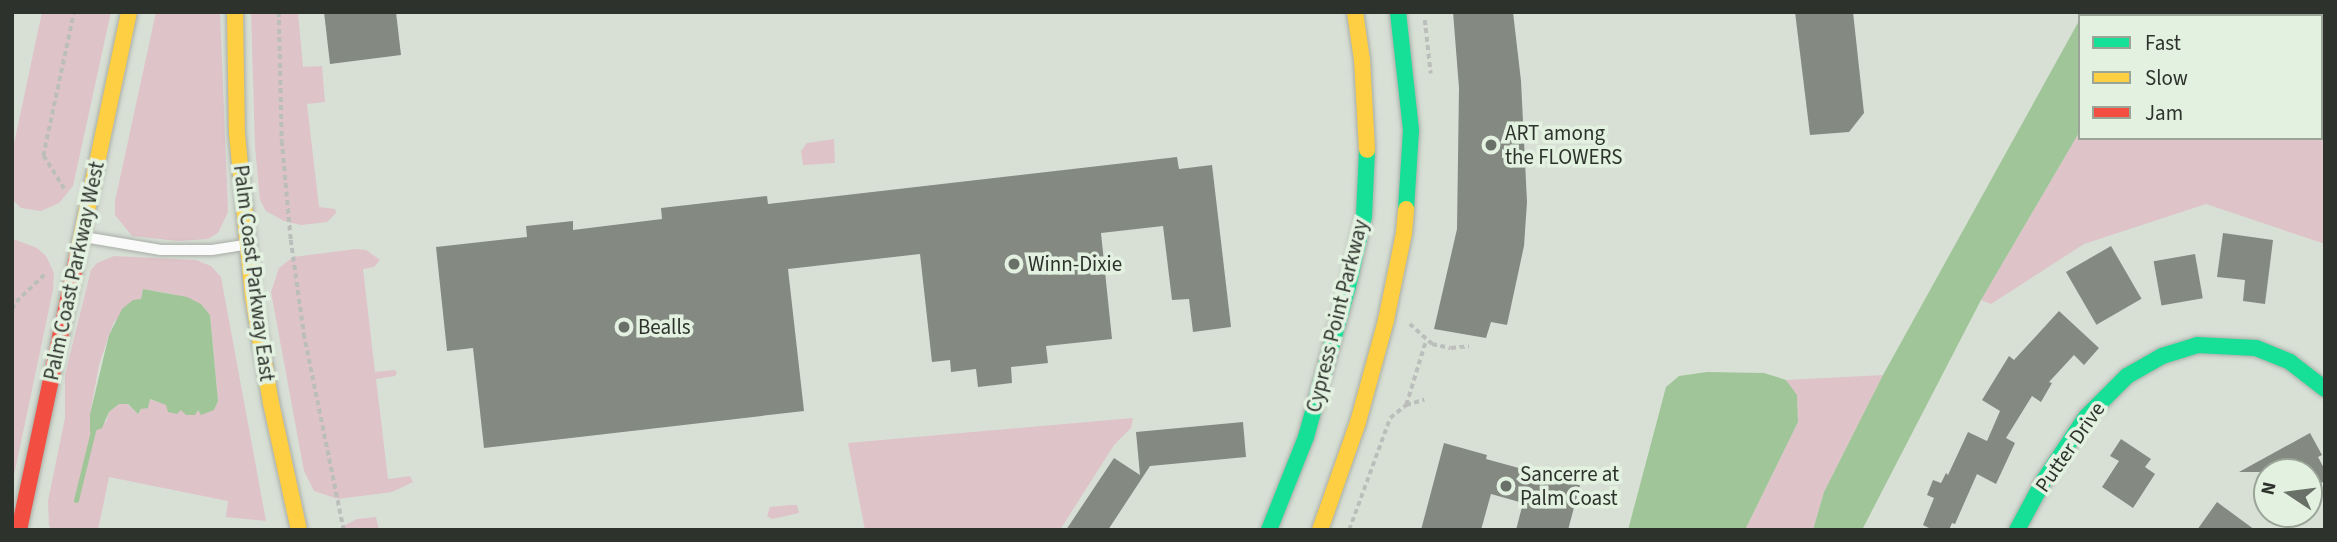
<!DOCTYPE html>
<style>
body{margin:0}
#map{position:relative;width:2337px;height:542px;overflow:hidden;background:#d8e0d6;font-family:"Source Sans 3",sans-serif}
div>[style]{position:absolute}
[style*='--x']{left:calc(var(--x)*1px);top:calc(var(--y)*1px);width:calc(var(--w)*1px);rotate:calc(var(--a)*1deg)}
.green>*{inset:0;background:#dec3c9}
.water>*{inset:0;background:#a0c598}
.stream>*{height:5px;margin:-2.5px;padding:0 2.5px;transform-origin:2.5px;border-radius:2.5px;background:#a0c598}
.building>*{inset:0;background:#848982;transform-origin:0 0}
.path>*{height:3.5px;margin-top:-1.75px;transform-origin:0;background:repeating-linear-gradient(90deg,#bcbebb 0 5px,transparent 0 8.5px)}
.roads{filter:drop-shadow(0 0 2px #a9aea7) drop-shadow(0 0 2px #a9aea7)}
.lane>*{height:10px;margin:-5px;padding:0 5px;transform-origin:5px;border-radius:5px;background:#f9faf9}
.fast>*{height:16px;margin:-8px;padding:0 8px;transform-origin:8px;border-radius:8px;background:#16e098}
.slow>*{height:16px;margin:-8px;padding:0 8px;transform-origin:8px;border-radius:8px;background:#ffcf43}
.jam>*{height:16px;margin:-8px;padding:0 8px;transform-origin:8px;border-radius:8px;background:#f24e42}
.dots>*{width:19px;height:19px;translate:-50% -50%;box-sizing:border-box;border:4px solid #e3f1e0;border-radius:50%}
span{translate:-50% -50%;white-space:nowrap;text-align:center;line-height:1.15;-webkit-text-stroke:7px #e3f1e0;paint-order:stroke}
.poi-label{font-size:21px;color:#2d332c}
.left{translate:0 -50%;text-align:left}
.street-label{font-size:21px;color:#2d332c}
.frame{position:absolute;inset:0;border:14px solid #2d332c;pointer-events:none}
.legend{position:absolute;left:2078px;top:14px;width:245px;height:126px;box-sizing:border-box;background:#e3f1e0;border:2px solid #9aa598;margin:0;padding:9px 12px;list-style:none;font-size:21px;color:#2d332c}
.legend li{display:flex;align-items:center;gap:14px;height:35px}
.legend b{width:35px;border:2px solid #9aa598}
.north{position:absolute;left:2253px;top:458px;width:70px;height:70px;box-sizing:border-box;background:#e3f1e0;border:2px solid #9aa598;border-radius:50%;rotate:283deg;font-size:19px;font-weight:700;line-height:28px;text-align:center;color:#2d332c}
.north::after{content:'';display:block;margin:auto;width:24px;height:32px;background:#697068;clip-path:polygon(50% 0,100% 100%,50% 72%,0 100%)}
</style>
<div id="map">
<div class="green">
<i style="clip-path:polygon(42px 12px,111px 12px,73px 186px,59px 203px,41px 211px,21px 208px,12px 199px,12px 153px)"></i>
<i style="clip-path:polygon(156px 12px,220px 12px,228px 212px,218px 233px,208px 239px,178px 241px,132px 236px,115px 215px,115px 201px)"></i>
<i style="clip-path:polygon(251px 12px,298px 12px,303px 67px,322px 66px,325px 102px,307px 104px,319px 207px,335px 209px,336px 213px,327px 222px,301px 225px,284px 221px,266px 211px,260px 200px,255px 147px)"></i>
<i style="clip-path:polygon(2150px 12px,2325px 12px,2325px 244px,2206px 204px,2084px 244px,1991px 304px,1981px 300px,2080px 131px,2080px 138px,2321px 138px,2321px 16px,2148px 16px)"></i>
<i style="clip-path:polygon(834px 139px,835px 163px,803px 165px,801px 151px,807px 143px)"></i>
<i style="clip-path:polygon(16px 240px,37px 248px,46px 256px,54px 273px,53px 290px,12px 485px,12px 241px)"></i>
<i style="clip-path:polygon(357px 249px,366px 250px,380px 260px,374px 267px,363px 269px,375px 372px,395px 370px,397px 373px,395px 376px,376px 379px,388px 479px,410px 476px,413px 482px,392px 492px,338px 499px,314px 491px,304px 471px,271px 292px,279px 268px,293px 257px)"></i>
<i style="clip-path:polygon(evenodd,114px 256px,196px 260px,211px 266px,221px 277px,266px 521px,226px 517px,228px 501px,109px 477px,98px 530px,52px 530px,49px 526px,48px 501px,65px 418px,65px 375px,91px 270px,97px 263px,114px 256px,143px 289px,172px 294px,201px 304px,210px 315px,218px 401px,214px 410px,181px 410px,149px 399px,138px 414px,127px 404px,119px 404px,109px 412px,106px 422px,88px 429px,92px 427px,90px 414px,99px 365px,109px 335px,114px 322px,141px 299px,143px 289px)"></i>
<i style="clip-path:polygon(1883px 375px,1824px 492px,1813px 530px,1745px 530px,1798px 422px,1797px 396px,1786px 380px)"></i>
<i style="clip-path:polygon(1133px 418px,1131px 428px,1114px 445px,1060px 530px,865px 530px,848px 443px)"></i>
<i style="clip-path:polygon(791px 505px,797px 505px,799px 513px,772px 519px,767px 516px,770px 507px)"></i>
<i style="clip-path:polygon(376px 517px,379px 530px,336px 530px,357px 519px)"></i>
</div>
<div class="water">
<i style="clip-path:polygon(2080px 19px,2080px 131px,1981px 300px,1862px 530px,1813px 530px,1824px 492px,1883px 375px)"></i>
<i style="clip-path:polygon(143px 289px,187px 297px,201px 304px,210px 315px,218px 401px,214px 410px,201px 415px,198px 410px,195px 415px,186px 415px,181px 410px,177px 414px,168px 412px,166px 405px,150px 399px,148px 408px,141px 409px,138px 414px,128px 404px,119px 404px,109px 412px,102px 428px,90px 433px,90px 414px,109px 335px,122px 309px,133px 300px,141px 299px)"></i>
<i style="clip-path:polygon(1707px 372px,1764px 373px,1786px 380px,1797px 395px,1798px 422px,1745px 530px,1628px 530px,1666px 387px,1679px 376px)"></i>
</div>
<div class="stream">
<i style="--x:76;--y:500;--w:71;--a:-76.2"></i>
</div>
<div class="building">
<i style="clip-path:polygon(324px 12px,396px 12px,401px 55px,330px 64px)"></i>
<i style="clip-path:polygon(1453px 12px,1513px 12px,1521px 81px,1527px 202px,1524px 246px,1507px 325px,1491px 322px,1486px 338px,1434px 329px,1457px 229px,1459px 88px)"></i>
<i style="clip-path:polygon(1795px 12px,1853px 12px,1864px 113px,1849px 132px,1810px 135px)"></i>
<i style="clip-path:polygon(1177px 157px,1179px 169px,1212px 165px,1231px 327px,1193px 332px,1189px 299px,1172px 300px,1163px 226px,1101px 233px,1112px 339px,1046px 346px,1048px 363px,1011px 367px,1012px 383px,978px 387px,976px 369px,951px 372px,950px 360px,932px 362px,920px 254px,788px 269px,804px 411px,484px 448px,473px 348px,447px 351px,436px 247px,527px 237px,526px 226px,573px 221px,573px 230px,662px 219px,661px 208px,767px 196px,768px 204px)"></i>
<i style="clip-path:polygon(2223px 233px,2273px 240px,2265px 304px,2243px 301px,2245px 280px,2217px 277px)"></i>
<i style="left:2111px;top:246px;width:61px;height:52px;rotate:60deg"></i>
<i style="left:2195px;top:254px;width:45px;height:42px;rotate:80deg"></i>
<i style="clip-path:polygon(2059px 311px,2099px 348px,2084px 365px,2074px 355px,2049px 382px,2052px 383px,2041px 402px,2032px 396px,2006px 438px,2015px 443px,1996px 484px,1977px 474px,1955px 524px,1952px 523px,1949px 530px,1933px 530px,1923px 525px,1934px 498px,1927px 495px,1933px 480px,1941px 483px,1946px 473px,1948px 475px,1968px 432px,1987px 441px,2000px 411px,1982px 400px,2009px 356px,2014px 360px)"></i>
<i style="clip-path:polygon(1243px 422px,1246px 457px,1150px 466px,1108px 530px,1066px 530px,1114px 458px,1140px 475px,1136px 432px)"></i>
<i style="clip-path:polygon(2310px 433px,2322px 455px,2318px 457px,2325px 470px,2325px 481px,2309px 489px,2309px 472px,2239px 472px)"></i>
<i style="clip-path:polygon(2121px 439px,2151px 459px,2145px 467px,2155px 474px,2133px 508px,2102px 487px,2119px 461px,2110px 456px)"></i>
<i style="clip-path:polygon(1444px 443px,1487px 455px,1486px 459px,1580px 485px,1568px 530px,1516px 530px,1523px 503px,1491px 494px,1481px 530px,1421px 530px)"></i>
<i style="clip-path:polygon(2217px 502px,2255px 530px,2197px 530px)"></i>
</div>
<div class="path">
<i style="--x:279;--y:12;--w:129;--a:88.7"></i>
<i style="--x:282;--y:141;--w:99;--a:84.8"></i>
<i style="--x:291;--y:240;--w:95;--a:82.1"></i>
<i style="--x:304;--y:334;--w:200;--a:78.5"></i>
<i style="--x:1425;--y:20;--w:54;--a:83.7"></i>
<i style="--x:64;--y:189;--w:39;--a:-122"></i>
<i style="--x:43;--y:156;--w:147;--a:-77.9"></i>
<i style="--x:12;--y:309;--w:8;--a:-60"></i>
<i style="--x:16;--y:302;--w:40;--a:-44"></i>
<i style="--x:1410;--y:324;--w:30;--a:42"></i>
<i style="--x:1432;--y:344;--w:19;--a:12"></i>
<i style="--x:1451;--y:348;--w:18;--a:-6"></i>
<i style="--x:1406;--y:405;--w:68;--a:-72.9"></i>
<i style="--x:1349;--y:530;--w:119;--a:-69.9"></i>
<i style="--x:1390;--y:418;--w:21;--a:-39"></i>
<i style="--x:1406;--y:405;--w:19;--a:-16"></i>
</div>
<div class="roads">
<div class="lane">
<i style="--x:84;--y:237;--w:78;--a:9.6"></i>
<i style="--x:161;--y:250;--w:51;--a:0"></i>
<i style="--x:212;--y:250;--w:33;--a:-9"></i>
</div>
<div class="fast">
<i style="--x:1398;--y:12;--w:119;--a:83.7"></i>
<i style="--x:1411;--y:130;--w:79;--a:93.6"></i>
<i style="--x:1269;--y:530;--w:100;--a:-68.3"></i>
<i style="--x:1306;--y:437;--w:156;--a:-74.4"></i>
<i style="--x:1348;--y:287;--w:73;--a:-77.3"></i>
<i style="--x:1364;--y:216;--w:66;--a:-87.4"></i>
<i style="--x:2017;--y:530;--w:57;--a:-61.6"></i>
<i style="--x:2044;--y:480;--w:76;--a:-56.3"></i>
<i style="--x:2086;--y:417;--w:58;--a:-45"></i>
<i style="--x:2127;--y:376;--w:40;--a:-29.7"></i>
<i style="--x:2162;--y:356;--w:37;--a:-17"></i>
<i style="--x:2197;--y:345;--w:59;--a:2.9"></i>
<i style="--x:2256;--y:348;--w:37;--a:22"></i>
<i style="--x:2290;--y:362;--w:44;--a:37.6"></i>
</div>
<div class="slow">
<i style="--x:235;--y:12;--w:122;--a:89.1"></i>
<i style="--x:237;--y:134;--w:164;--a:84.4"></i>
<i style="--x:253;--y:297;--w:108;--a:80.4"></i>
<i style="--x:271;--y:403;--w:130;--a:77.6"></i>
<i style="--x:1355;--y:12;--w:49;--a:81.7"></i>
<i style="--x:1362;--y:60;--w:90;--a:86.8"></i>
<i style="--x:77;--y:257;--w:250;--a:-78"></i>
<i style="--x:1320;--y:530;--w:114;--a:-70.6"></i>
<i style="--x:1358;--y:422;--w:106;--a:-74.6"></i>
<i style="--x:1386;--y:320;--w:89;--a:-78.3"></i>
<i style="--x:1404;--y:233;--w:24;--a:-85"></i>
</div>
<div class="jam">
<i style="--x:19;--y:530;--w:279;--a:-78"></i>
</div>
</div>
<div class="dots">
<i style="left:1491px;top:145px;background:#697068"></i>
<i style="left:1014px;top:264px;background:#697068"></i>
<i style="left:624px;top:327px;background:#697068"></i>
<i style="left:1506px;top:486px;background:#697068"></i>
</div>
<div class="poi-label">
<span class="left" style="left:1505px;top:145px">ART among<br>the FLOWERS</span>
<span class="left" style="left:1028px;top:264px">Winn-Dixie</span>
<span class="left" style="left:638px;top:327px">Bealls</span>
<span class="left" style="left:1520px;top:486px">Sancerre at<br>Palm Coast</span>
</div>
<div class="street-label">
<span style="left:74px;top:271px;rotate:-78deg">Palm Coast Parkway West</span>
<span style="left:254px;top:273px;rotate:83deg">Palm Coast Parkway East</span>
<span style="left:1337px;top:316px;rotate:-76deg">Cypress Point Parkway</span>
<span style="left:2070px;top:447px;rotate:-55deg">Putter Drive</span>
</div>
<div class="frame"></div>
<ul class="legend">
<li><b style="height:9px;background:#16e098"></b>Fast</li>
<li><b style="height:9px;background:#ffcf43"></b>Slow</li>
<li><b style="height:9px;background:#f24e42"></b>Jam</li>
</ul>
<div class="north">N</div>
</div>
